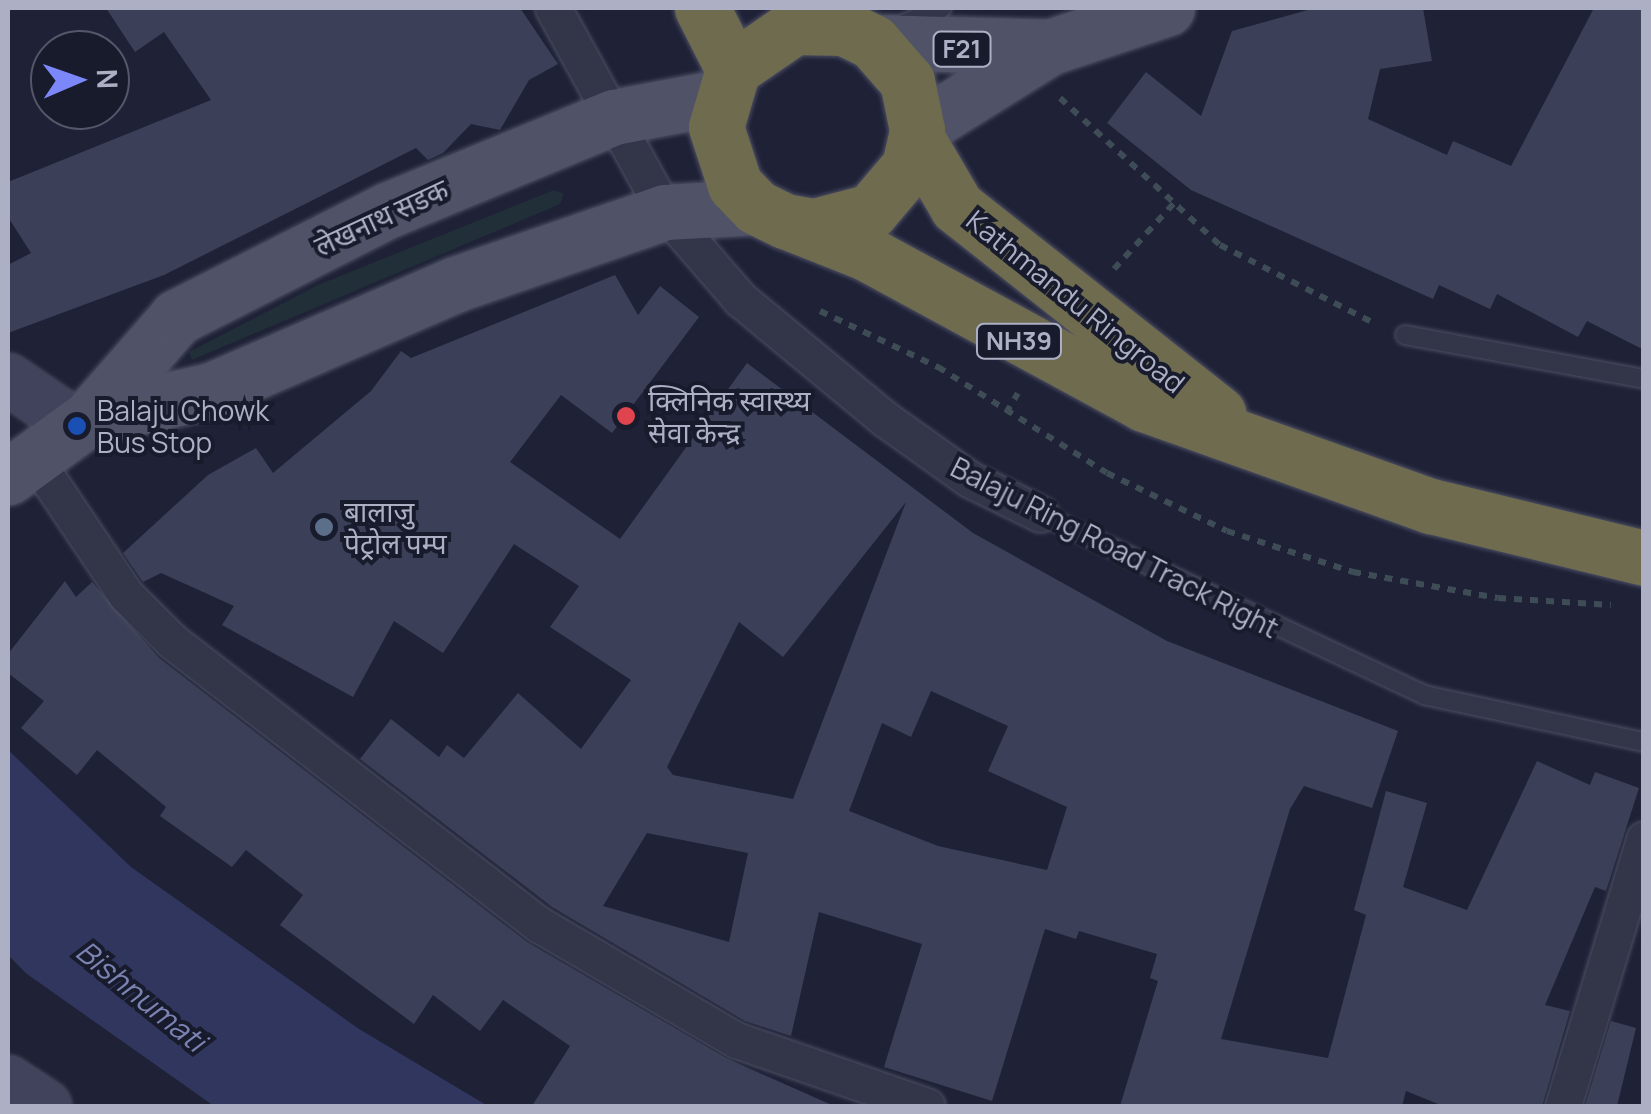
<!DOCTYPE html>
<meta charset="utf-8">
<style>
body{margin:0}
#map{position:relative;width:1651px;height:1114px;overflow:hidden;background:#1f2237;font-family:Manrope,"Noto Sans Devanagari",sans-serif}
div>[style]{position:absolute}
[style*='--x']{left:calc(var(--x)*1px);top:calc(var(--y)*1px);width:calc(var(--w)*1px);rotate:calc(var(--a)*1deg)}
.green>*{inset:0;background:#212f38}
.water>*{inset:0;background:#30365d}
.building>*{inset:0;background:#3b3f58}
.path>*{height:6px;margin-top:-3px;transform-origin:0;background:repeating-linear-gradient(90deg,#3e4c56 0 8px,transparent 0 16px)}
.roads{filter:drop-shadow(0 0 2px #4d4f63) drop-shadow(0 0 2px #4d4f63)}
.lane>*{height:18px;margin:-9px;padding:0 9px;transform-origin:9px;border-radius:9px;background:#333548}
.street>*{height:35px;margin:-17.5px;padding:0 17.5px;transform-origin:17.5px;border-radius:17.5px;background:#333548}
.secondary>*{height:50px;margin:-25px;padding:0 25px;transform-origin:25px;border-radius:25px;background:#40435b}
.primary>*{height:55px;margin:-27.5px;padding:0 27.5px;transform-origin:27.5px;border-radius:27.5px;background:#505368}
.highway>*{height:55px;margin:-27.5px;padding:0 27.5px;transform-origin:27.5px;border-radius:27.5px;background:#6e6b4f}
.dots>*{width:28px;height:28px;translate:-50% -50%;box-sizing:border-box;border:5px solid #181b2c;border-radius:50%}
span{translate:-50% -50%;white-space:nowrap;text-align:center;line-height:1.15;-webkit-text-stroke:8px #181b2c;paint-order:stroke}
.shield-label span{padding:2px 8px;background:#181b2c;border:2px solid;border-radius:8px;-webkit-text-stroke-width:0}
.shield-label{font-size:25px;color:#adafc5;font-weight:700}
.street-label{font-size:28px;color:#adafc5}
.poi-label{font-size:28px;color:#adafc5}
.left{translate:0 -50%;text-align:left}
.water-label{font-size:30px;color:#7b83b2;font-style:italic}
.frame{position:absolute;inset:0;border:10px solid #adafc5;pointer-events:none}
.north{position:absolute;left:30px;top:30px;width:100px;height:100px;box-sizing:border-box;background:#181b2c;border:2px solid #545669;border-radius:50%;rotate:88deg;font-size:28px;font-weight:700;line-height:40px;text-align:center;color:#adafc5}
.north::after{content:'';display:block;margin:auto;width:35px;height:45px;background:#7c88fa;clip-path:polygon(50% 0,100% 100%,50% 72%,0 100%)}
</style>
<div id="map">
<div class="green">
<i style="clip-path:polygon(554px 190px,564px 194px,560px 204px,192px 360px,189px 352px,318px 285px)"></i>
</div>
<div class="water">
<i style="clip-path:polygon(8px 750px,131px 867px,359px 1029px,488px 1106px,214px 1106px,27px 974px,8px 955px)"></i>
</div>
<div class="building">
<i style="clip-path:polygon(106px 8px,520px 8px,558px 64px,529px 80px,500px 130px,471px 124px,443px 153px,428px 160px,416px 148px,164px 275px,8px 333px,8px 265px,31px 253px,8px 217px,8px 182px,211px 100px,164px 32px,135px 52px)"></i>
<i style="clip-path:polygon(1315px 8px,1423px 8px,1432px 61px,1380px 69px,1368px 119px,1447px 155px,1453px 141px,1511px 166px,1594px 8px,1644px 8px,1644px 350px,1587px 321px,1578px 337px,1497px 294px,1490px 309px,1439px 285px,1433px 299px,1191px 190px,1107px 123px,1146px 72px,1201px 116px,1232px 31px)"></i>
<i style="clip-path:polygon(evenodd,615px 275px,638px 315px,660px 286px,699px 317px,612px 433px,561px 395px,510px 462px,620px 539px,747px 363px,973px 533px,1167px 641px,1398px 731px,1372px 808px,1304px 786px,1290px 809px,1221px 1039px,1328px 1058px,1366px 915px,1354px 910px,1386px 791px,1427px 803px,1403px 887px,1467px 910px,1537px 761px,1590px 785px,1595px 772px,1639px 788px,1606px 891px,1595px 887px,1545px 1005px,1570px 1011px,1542px 1106px,1443px 1106px,1406px 1091px,1402px 1106px,1120px 1106px,1158px 981px,1150px 978px,1157px 954px,1079px 931px,1076px 939px,1045px 929px,992px 1101px,884px 1067px,922px 944px,819px 912px,791px 1036px,745px 1021px,552px 907px,360px 759px,391px 719px,439px 757px,447px 745px,464px 758px,518px 693px,581px 749px,631px 680px,550px 627px,579px 586px,514px 544px,443px 653px,394px 621px,353px 697px,222px 625px,234px 606px,161px 573px,143px 582px,123px 553px,208px 475px,256px 448px,273px 473px,371px 391px,401px 351px,411px 358px,615px 275px,906px 502px,793px 799px,673px 775px,667px 767px,739px 622px,783px 657px,906px 502px,615px 275px,931px 691px,1008px 726px,988px 771px,1067px 807px,1047px 870px,938px 846px,849px 811px,882px 723px,911px 737px,931px 691px,615px 275px,647px 833px,748px 853px,729px 942px,603px 906px,647px 833px)"></i>
<i style="clip-path:polygon(65px 581px,76px 597px,92px 582px,159px 658px,527px 942px,726px 1058px,834px 1106px,532px 1106px,570px 1046px,503px 1000px,480px 1031px,433px 995px,414px 1024px,280px 925px,303px 895px,246px 850px,232px 867px,160px 816px,166px 807px,97px 750px,77px 775px,21px 728px,44px 701px,8px 673px,8px 654px)"></i>
<i style="clip-path:polygon(1611px 1021px,1636px 1028px,1617px 1106px,1585px 1106px)"></i>
</div>
<div class="path">
<i style="--x:1060;--y:98;--w:217;--a:42.6"></i>
<i style="--x:1220;--y:245;--w:175;--a:26.9"></i>
<i style="--x:1114;--y:269;--w:91;--a:-47.7"></i>
<i style="--x:820;--y:311;--w:131;--a:25.4"></i>
<i style="--x:938;--y:367;--w:199;--a:32.1"></i>
<i style="--x:1107;--y:473;--w:133;--a:25.8"></i>
<i style="--x:1227;--y:531;--w:133;--a:18"></i>
<i style="--x:1353;--y:572;--w:147;--a:10.2"></i>
<i style="--x:1498;--y:598;--w:113;--a:3.5"></i>
<i style="--x:1006;--y:413;--w:23;--a:-59"></i>
</div>
<div class="roads">
<div class="lane">
<i style="--x:903;--y:24;--w:42;--a:-22.3"></i>
<i style="--x:1405;--y:335;--w:243;--a:10.4"></i>
<i style="--x:1040;--y:514;--w:425;--a:25.2"></i>
<i style="--x:1424;--y:695;--w:225;--a:12.1"></i>
</div>
<div class="street">
<i style="--x:553;--y:8;--w:233;--a:61.2"></i>
<i style="--x:665;--y:212;--w:115;--a:49.2"></i>
<i style="--x:740;--y:299;--w:188;--a:39.6"></i>
<i style="--x:885;--y:419;--w:103;--a:35.5"></i>
<i style="--x:969;--y:479;--w:79;--a:26.2"></i>
<i style="--x:34;--y:458;--w:165;--a:56.1"></i>
<i style="--x:126;--y:595;--w:65;--a:45"></i>
<i style="--x:172;--y:641;--w:465;--a:37.7"></i>
<i style="--x:540;--y:925;--w:227;--a:30.4"></i>
<i style="--x:736;--y:1040;--w:202;--a:19.1"></i>
<i style="--x:1563;--y:1106;--w:279;--a:-73.1"></i>
</div>
<div class="secondary">
<i style="--x:8;--y:379;--w:83;--a:34.3"></i>
<i style="--x:8;--y:1081;--w:45;--a:33.3"></i>
</div>
<div class="primary">
<i style="--x:873;--y:42;--w:174;--a:1.6"></i>
<i style="--x:917;--y:130;--w:157;--a:-32"></i>
<i style="--x:1050;--y:47;--w:123;--a:-18.4"></i>
<i style="--x:89;--y:418;--w:126;--a:-12.8"></i>
<i style="--x:212;--y:390;--w:266;--a:-23.5"></i>
<i style="--x:456;--y:284;--w:221;--a:-19"></i>
<i style="--x:665;--y:212;--w:91;--a:-3.1"></i>
<i style="--x:8;--y:477;--w:100;--a:-36.1"></i>
<i style="--x:89;--y:418;--w:134;--a:-48.9"></i>
<i style="--x:177;--y:317;--w:237;--a:-26.9"></i>
<i style="--x:388;--y:210;--w:244;--a:-22.4"></i>
<i style="--x:614;--y:117;--w:108;--a:-10.7"></i>
</div>
<div class="highway">
<i style="--x:702;--y:8;--w:68;--a:63.1"></i>
<i style="--x:916;--y:137;--w:81;--a:59.6"></i>
<i style="--x:957;--y:207;--w:333;--a:38.3"></i>
<i style="--x:785;--y:221;--w:29;--a:10"></i>
<i style="--x:814;--y:226;--w:59;--a:-14.7"></i>
<i style="--x:871;--y:211;--w:59;--a:-49.8"></i>
<i style="--x:909;--y:166;--w:37;--a:-77"></i>
<i style="--x:917;--y:130;--w:50;--a:-101.5"></i>
<i style="--x:907;--y:81;--w:52;--a:-131.1"></i>
<i style="--x:873;--y:42;--w:32;--a:-154"></i>
<i style="--x:844;--y:28;--w:50;--a:-178.9"></i>
<i style="--x:794;--y:27;--w:74;--a:145.5"></i>
<i style="--x:733;--y:69;--w:60;--a:106.3"></i>
<i style="--x:716;--y:127;--w:61;--a:71.9"></i>
<i style="--x:735;--y:185;--w:30;--a:46"></i>
<i style="--x:756;--y:207;--w:32;--a:26"></i>
<i style="--x:785;--y:221;--w:87;--a:21.6"></i>
<i style="--x:866;--y:253;--w:316;--a:28.5"></i>
<i style="--x:1144;--y:404;--w:305;--a:19.6"></i>
<i style="--x:1431;--y:506;--w:219;--a:13.7"></i>
</div>
</div>
<div class="dots">
<i style="left:626px;top:416px;background:#e0444e"></i>
<i style="left:77px;top:426px;background:#1a4fb4"></i>
<i style="left:324px;top:527px;background:#5c6f8a"></i>
</div>
<div class="shield-label">
<span style="left:962px;top:49px">F21</span>
<span style="left:1019px;top:341px">NH39</span>
</div>
<div class="street-label">
<span style="left:381px;top:217px;rotate:-25deg">लेखनाथ सडक</span>
<span style="left:1076px;top:301px;rotate:39deg">Kathmandu Ringroad</span>
<span style="left:1115px;top:547px;rotate:27deg">Balaju Ring Road Track Right</span>
</div>
<div class="poi-label">
<span class="left" style="left:648px;top:416px">क्लिनिक स्वास्थ्य<br>सेवा केन्द्र</span>
<span class="left" style="left:97px;top:426px">Balaju Chowk<br>Bus Stop</span>
<span class="left" style="left:344px;top:527px">बालाजु<br>पेट्रोल पम्प</span>
</div>
<div class="water-label">
<span style="left:141px;top:996px;rotate:39deg">Bishnumati</span>
</div>
<div class="frame"></div>
<div class="north">N</div>
</div>
